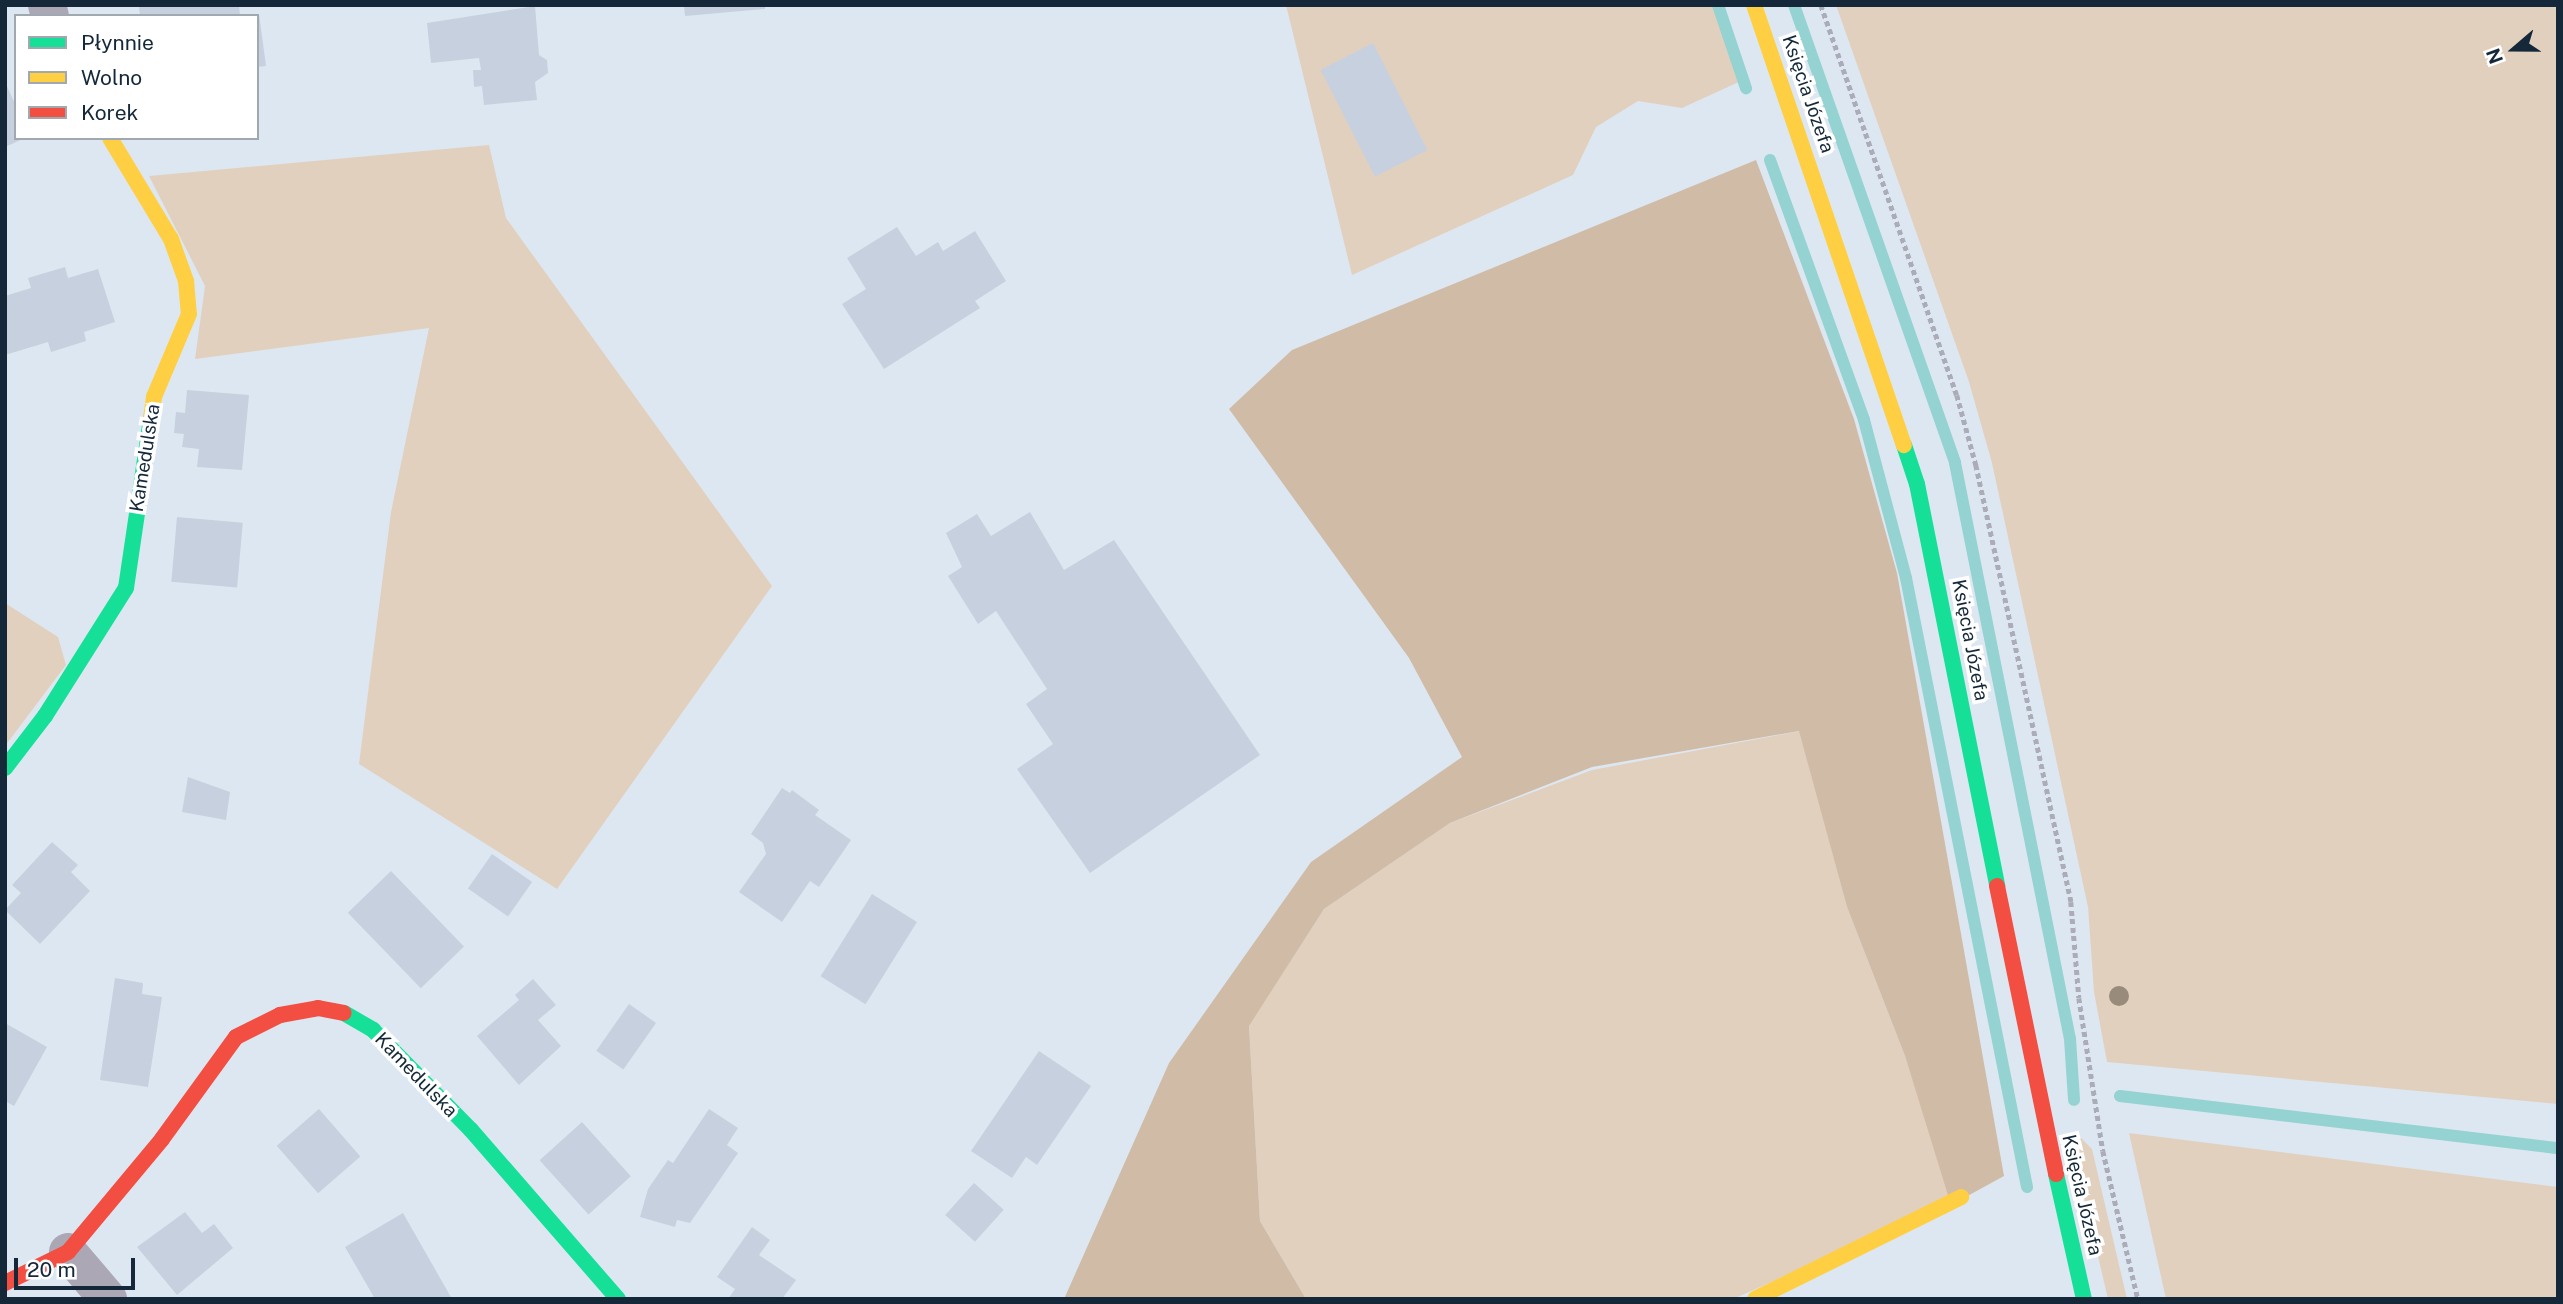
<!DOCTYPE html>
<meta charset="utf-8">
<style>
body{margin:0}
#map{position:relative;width:2563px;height:1304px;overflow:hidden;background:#dde7f2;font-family:"Public Sans",sans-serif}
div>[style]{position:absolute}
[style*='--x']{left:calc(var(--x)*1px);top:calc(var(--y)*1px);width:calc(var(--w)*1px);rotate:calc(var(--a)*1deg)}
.green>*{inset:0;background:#e2d0be}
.forest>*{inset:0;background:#d0bca6}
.stream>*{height:12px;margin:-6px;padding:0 6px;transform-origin:6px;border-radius:6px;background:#94d3d1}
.building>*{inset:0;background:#c7d0de;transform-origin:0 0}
.path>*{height:4.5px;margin-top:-2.25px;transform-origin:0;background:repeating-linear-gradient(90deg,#abacb7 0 5px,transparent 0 8.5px)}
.street>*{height:38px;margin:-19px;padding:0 19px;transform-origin:19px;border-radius:19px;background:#aca7b5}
.fast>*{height:16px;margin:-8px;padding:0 8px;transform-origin:8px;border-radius:8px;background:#16e098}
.slow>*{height:16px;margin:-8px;padding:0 8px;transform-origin:8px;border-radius:8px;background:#ffcf43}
.jam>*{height:16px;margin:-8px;padding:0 8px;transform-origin:8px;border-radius:8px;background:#f24e42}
.trees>*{width:20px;height:20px;margin:-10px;border-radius:50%;background:#988b7b}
span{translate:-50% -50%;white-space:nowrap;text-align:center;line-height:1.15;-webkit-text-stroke:7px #fff;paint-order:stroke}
.street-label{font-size:19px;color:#142839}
.frame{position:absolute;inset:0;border:7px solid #142839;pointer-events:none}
.legend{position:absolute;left:14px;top:14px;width:245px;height:126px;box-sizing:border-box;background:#fff;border:2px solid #a1a9b0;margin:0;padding:9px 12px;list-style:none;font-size:21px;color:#142839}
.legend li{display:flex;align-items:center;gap:14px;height:35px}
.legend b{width:35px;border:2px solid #a1a9b0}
.north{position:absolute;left:2479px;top:14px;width:70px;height:70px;-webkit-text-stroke:5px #fff;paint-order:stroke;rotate:250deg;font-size:19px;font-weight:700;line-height:28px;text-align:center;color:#142839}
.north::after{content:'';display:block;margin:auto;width:24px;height:32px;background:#142839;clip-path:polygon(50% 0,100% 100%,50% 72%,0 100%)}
.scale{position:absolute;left:14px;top:1258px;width:121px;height:32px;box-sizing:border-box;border:4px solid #142839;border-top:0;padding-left:9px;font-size:21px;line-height:24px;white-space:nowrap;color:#142839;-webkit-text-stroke:5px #fff;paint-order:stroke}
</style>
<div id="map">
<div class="green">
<i style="clip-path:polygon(1286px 5px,1715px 5px,1741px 81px,1682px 108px,1638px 101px,1596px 127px,1573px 175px,1352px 275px)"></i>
<i style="clip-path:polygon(1836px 5px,2558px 5px,2558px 1104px,2107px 1062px,2094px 992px,2088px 907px,1992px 463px,1969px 382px)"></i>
<i style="clip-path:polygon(489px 145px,506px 218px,772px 586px,557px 889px,359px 764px,391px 512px,429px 328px,195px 359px,205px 286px,149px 176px)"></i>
<i style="clip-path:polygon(5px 603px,58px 637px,66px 665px,5px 746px)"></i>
<i style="clip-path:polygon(1800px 731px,1847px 907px,1905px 1056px,1952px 1202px,1733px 1299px,1306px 1299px,1260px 1221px,1249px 1025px,1324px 909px,1450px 823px,1592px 770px)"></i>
<i style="clip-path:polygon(2129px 1133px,2558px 1187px,2558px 1299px,2166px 1299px)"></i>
<i style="clip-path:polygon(2081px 1138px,2092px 1149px,2127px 1299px,2108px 1299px,2071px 1141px)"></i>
</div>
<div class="forest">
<i style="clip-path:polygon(1756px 160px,1854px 419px,1897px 573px,2004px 1176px,1951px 1205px,1905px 1056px,1847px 907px,1799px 731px,1592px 767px,1450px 823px,1324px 909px,1249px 1026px,1260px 1221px,1306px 1299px,1064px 1299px,1169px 1063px,1311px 862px,1462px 757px,1409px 658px,1229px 409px,1292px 350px)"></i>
</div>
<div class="stream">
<i style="--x:1718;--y:5;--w:88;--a:71.4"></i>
<i style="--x:1794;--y:5;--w:485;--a:70.6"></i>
<i style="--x:1955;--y:463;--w:587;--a:78.71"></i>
<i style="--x:2070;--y:1039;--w:61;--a:86.2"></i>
<i style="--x:1770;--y:160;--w:276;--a:70.1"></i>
<i style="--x:1864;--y:420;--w:163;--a:75.1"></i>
<i style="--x:1906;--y:578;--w:621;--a:78.76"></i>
<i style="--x:2120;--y:1096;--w:441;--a:6.8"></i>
</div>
<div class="building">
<i style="clip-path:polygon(147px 5px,239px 5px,240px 16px,140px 16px,139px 6px)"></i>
<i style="clip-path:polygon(684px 5px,765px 5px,765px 9px,685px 16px)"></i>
<i style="clip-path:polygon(535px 6px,539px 55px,547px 60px,548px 73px,535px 82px,537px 100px,484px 105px,482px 86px,474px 87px,473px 70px,481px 70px,479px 58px,431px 63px,427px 23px)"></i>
<i style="clip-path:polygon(259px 14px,266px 66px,257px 67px,257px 14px)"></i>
<i style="left:1373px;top:43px;width:120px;height:59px;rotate:63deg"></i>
<i style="clip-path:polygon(5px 82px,16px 106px,16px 138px,25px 138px,5px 147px)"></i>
<i style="clip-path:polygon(897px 227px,916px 256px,938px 242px,943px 251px,975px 231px,1006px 281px,975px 301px,980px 308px,884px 369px,842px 304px,866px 289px,847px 258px)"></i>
<i style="clip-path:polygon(65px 267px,68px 278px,98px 269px,115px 322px,84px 332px,86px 341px,51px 352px,48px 342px,5px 355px,5px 296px,31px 288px,28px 278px)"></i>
<i style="clip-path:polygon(187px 390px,249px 395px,242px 470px,197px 467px,199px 449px,182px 447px,184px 434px,174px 433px,176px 412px,185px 413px)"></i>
<i style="clip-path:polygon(1030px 512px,1064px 570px,1114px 540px,1260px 755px,1090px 873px,1017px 769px,1053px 744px,1026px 704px,1047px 689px,996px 611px,978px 624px,948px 576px,962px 567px,946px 533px,977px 514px,991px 536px)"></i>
<i style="left:177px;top:517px;width:66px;height:65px;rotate:5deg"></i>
<i style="clip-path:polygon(188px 777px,230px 792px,226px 820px,182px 812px)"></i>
<i style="clip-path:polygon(782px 788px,790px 793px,792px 790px,819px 810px,815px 815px,851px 840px,819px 887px,810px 881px,782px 922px,739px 892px,766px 854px,763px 843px,751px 834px)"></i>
<i style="clip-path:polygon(52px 842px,78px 865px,71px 872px,90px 891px,40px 944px,5px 910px,21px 893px,12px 885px)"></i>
<i style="left:492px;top:854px;width:49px;height:42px;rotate:35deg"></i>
<i style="left:391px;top:871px;width:105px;height:60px;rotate:46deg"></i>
<i style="left:872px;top:894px;width:53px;height:97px;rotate:32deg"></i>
<i style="clip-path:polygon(115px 978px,143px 983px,142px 994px,162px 997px,148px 1087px,100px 1080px)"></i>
<i style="clip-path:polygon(533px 979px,556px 1005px,538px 1020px,561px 1046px,519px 1085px,477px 1036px,519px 1000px,515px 995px)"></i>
<i style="left:629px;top:1004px;width:33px;height:57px;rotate:35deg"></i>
<i style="clip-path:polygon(5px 1023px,47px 1047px,14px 1106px,5px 1101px)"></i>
<i style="clip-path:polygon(1039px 1051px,1091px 1086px,1037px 1165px,1026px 1157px,1012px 1178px,971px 1151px)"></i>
<i style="left:319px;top:1109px;width:63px;height:56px;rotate:49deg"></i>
<i style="clip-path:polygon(709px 1109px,738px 1128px,727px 1145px,738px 1153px,690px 1223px,677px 1220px,675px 1227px,640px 1217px,648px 1189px,668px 1160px,673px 1163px)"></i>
<i style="left:582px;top:1122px;width:73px;height:57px;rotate:48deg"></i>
<i style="left:974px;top:1183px;width:40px;height:43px;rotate:42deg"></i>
<i style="clip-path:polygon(185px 1212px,202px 1233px,214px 1224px,233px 1248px,177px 1295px,137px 1247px)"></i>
<i style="clip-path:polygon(403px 1213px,452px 1299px,375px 1299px,345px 1247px)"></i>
<i style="clip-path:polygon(752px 1227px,770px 1240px,759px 1255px,796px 1280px,782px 1299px,728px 1299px,735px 1289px,717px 1277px)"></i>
</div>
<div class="path">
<i style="--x:1821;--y:5;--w:413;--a:70.8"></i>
<i style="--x:1957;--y:395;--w:73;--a:74.8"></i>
<i style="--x:1976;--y:465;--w:447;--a:77.7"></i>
<i style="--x:2071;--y:902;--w:96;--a:85.2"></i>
<i style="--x:2079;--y:998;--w:155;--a:81.1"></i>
<i style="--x:2103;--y:1151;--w:152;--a:76.7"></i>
</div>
<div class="street">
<i style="--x:47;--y:5;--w:11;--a:75"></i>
<i style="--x:68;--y:1252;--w:62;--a:49.6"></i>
</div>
<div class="fast">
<i style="--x:1904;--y:445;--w:41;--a:71.6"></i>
<i style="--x:1917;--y:484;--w:410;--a:78.7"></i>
<i style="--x:5;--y:768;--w:66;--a:-52.4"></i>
<i style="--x:45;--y:716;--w:151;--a:-57.7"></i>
<i style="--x:126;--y:588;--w:171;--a:-81.6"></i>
<i style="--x:344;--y:1013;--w:34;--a:30"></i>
<i style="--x:373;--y:1030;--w:140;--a:45.6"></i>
<i style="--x:471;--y:1130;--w:224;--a:49"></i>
<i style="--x:2056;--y:1174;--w:128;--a:77.4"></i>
</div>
<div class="slow">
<i style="--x:1754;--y:5;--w:465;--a:71.2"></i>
<i style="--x:110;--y:138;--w:118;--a:58.9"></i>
<i style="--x:171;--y:239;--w:45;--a:70.3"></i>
<i style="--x:186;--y:281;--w:33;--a:85"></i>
<i style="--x:189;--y:314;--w:90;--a:112.9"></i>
<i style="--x:154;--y:397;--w:22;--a:98"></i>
<i style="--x:1755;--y:1299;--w:230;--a:-26.3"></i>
</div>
<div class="jam">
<i style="--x:1997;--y:886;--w:294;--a:78.4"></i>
<i style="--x:5;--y:1283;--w:70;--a:-26.2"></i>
<i style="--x:68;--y:1252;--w:147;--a:-50.2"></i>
<i style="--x:162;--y:1139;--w:126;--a:-54"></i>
<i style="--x:236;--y:1037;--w:49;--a:-26.6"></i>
<i style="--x:280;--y:1015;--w:39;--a:-10"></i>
<i style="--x:318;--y:1008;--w:26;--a:11"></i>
</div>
<div class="trees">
<i style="left:2119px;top:996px"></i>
</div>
<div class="street-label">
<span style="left:1808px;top:94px;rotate:71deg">Księcia Józefa</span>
<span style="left:145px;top:458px;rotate:-81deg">Kamedulska</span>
<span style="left:1970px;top:640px;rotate:79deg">Księcia Józefa</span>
<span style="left:416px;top:1075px;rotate:46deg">Kamedulska</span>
<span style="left:2082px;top:1195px;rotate:77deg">Księcia Józefa</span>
</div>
<div class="frame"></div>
<ul class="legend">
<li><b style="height:9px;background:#16e098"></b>Płynnie</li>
<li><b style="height:9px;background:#ffcf43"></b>Wolno</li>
<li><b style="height:9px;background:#f24e42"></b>Korek</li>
</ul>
<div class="north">N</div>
<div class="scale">20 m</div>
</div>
